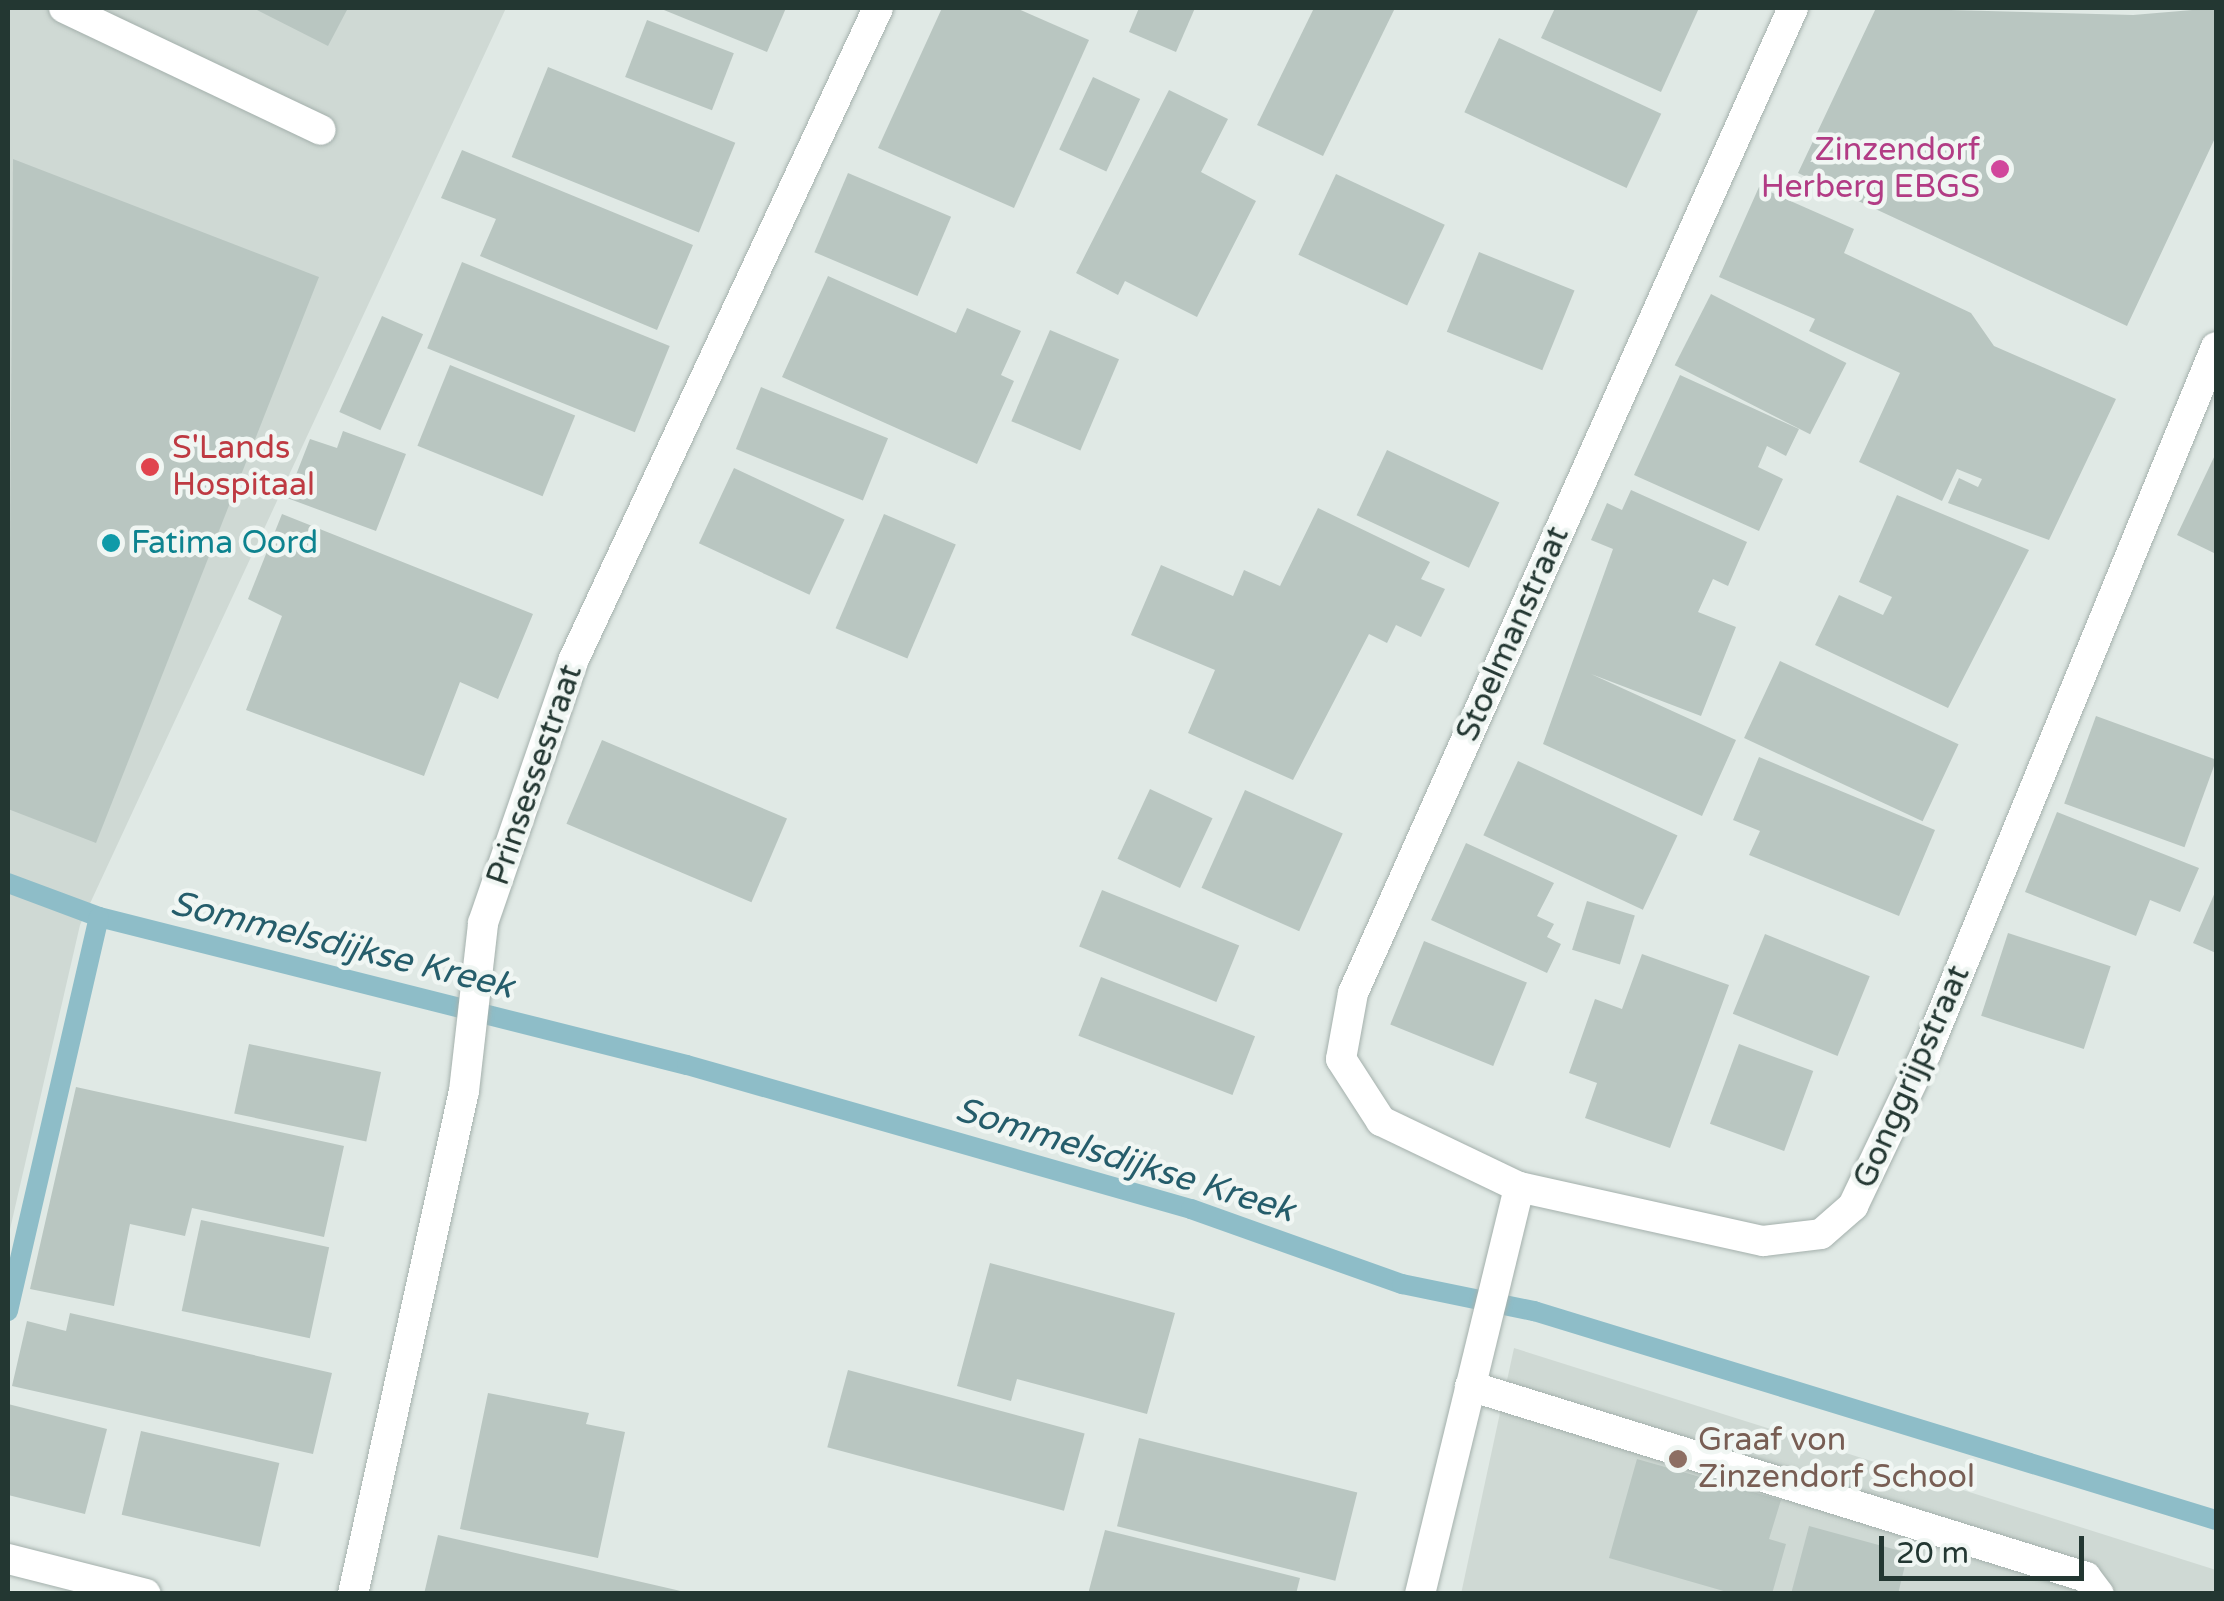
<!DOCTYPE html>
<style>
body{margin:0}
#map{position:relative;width:2224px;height:1601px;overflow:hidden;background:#e0e9e5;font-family:"Varela Round",sans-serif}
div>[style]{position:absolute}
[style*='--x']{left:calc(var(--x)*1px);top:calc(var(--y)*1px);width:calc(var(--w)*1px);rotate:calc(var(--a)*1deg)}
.built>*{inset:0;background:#cfd9d4}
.stream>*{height:20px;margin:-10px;padding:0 10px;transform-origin:10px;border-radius:10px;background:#8ebdc8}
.building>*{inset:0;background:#b9c6c1;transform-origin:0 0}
.roads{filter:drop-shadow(0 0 2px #a4b0ac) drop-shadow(0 0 2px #a4b0ac)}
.minor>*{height:30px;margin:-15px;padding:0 15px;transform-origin:15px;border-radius:15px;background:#fff}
.dots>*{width:28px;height:28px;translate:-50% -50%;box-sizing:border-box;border:5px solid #f0f6f3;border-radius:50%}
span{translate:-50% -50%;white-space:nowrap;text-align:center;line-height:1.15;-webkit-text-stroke:9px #f0f6f3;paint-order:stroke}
.hotel-label{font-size:32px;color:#b23c85}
.right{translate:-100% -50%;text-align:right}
.health-label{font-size:32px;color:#be3a42}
.left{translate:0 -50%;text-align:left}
.culture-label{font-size:32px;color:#0d838f}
.street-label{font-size:32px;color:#233732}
.education-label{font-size:32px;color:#785e54}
.water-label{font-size:35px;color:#255d6b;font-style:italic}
.frame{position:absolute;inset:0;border:10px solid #233732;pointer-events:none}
.scale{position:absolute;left:1879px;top:1536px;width:205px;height:45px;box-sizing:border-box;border:5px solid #233732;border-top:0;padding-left:12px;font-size:30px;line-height:35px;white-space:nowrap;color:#233732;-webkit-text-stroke:8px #f0f6f3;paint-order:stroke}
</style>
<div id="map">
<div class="built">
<i style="clip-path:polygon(8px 8px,506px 8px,80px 925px,8px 1238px)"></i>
<i style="clip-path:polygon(1514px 1348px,2216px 1570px,2216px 1594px,1461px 1594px)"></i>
</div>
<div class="stream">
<i style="--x:8;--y:883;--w:97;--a:20.5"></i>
<i style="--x:99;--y:917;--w:606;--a:14.13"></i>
<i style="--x:687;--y:1065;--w:524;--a:15.95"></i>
<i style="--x:1191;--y:1209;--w:224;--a:19.6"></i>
<i style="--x:1402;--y:1284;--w:135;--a:11.6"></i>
<i style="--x:1534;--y:1311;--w:713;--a:17.04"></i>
<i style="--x:8;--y:1311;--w:404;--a:-77"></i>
</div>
<div class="building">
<i style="clip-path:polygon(253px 8px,348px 8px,328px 46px)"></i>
<i style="clip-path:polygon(659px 8px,786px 8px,767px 52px)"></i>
<i style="clip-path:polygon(942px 8px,1016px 8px,1089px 40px,1014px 208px,878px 148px)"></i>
<i style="clip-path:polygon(1139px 8px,1195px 8px,1176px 52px,1129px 32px)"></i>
<i style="clip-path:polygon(1314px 8px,1395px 8px,1323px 156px,1257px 125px)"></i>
<i style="clip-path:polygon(1555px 8px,1699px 8px,1661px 92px,1541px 38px)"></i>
<i style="clip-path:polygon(1876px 8px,2133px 15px,2216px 8px,2216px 136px,2127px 326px,1798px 173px)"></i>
<i style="left:647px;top:20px;width:93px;height:61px;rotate:21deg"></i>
<i style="left:1499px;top:38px;width:179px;height:82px;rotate:25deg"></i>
<i style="left:548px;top:67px;width:202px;height:97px;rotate:22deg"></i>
<i style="left:1093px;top:77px;width:52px;height:80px;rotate:25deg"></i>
<i style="clip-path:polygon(1169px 90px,1228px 119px,1201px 172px,1256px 201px,1197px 317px,1125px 281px,1118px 295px,1076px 273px)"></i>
<i style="clip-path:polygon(462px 150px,693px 245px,657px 330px,480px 256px,496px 219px,441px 198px)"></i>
<i style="clip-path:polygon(13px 159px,319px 277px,96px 843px,8px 809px)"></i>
<i style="left:848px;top:173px;width:112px;height:86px;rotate:23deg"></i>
<i style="left:1336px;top:174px;width:120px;height:89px;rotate:25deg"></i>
<i style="clip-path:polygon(1759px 187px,1854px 229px,1844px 253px,1971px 313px,1994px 346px,2116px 399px,2049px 540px,1948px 503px,1959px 478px,1978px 487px,1982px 479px,1957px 469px,1942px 501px,1859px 462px,1900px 373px,1809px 331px,1815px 319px,1719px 277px)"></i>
<i style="left:1479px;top:252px;width:103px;height:86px;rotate:22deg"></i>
<i style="left:462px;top:262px;width:224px;height:93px;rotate:22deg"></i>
<i style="clip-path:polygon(828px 276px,956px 333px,967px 308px,1021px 331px,1001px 375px,1014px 381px,977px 464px,782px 377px)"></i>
<i style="left:1711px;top:294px;width:152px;height:80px;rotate:27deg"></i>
<i style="left:382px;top:316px;width:45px;height:105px;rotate:24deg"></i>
<i style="left:1050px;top:330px;width:75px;height:99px;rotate:23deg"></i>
<i style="left:450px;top:365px;width:135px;height:87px;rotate:22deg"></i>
<i style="clip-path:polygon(1680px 375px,1799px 429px,1786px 456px,1767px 446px,1758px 467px,1783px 479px,1759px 531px,1634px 475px)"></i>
<i style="left:761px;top:387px;width:137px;height:67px;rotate:22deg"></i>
<i style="clip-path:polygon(343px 431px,406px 454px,376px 531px,287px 498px,310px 439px,337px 448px)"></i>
<i style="left:1387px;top:450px;width:124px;height:72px;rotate:25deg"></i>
<i style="clip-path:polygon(2216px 453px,2216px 554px,2177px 535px)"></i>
<i style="left:734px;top:468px;width:122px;height:83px;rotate:25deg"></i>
<i style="clip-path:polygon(1631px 490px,1747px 542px,1728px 586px,1713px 579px,1698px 612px,1736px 627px,1701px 716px,1591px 674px,1736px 740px,1702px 816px,1543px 744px,1613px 549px,1591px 540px,1607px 503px,1622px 510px)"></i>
<i style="clip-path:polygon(1897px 495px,2029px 550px,1948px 708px,1815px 645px,1839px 595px,1883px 615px,1892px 597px,1859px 582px)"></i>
<i style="clip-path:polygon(1318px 508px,1430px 562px,1421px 579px,1445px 589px,1421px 637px,1396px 625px,1387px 643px,1369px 634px,1293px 780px,1188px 733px,1215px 670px,1131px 635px,1161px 565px,1233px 596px,1244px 570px,1280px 586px)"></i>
<i style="clip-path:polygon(282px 514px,533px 614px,498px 699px,460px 682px,424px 776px,246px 710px,282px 616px,248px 599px)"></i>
<i style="left:884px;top:514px;width:78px;height:124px;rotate:23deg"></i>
<i style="left:1780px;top:661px;width:197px;height:85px;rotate:25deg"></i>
<i style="left:2096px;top:716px;width:128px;height:93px;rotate:20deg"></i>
<i style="left:602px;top:740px;width:201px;height:91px;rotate:23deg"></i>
<i style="clip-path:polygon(1759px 757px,1935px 830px,1899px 916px,1749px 855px,1760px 831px,1733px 820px)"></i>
<i style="left:1518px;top:761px;width:176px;height:82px;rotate:25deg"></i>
<i style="left:1150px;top:789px;width:69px;height:77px;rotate:25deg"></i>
<i style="left:1245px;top:790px;width:107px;height:107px;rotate:24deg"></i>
<i style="clip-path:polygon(2057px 812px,2199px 868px,2180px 912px,2150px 900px,2136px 936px,2025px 892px)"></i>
<i style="clip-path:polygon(1466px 843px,1554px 883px,1537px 916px,1554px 924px,1547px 937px,1561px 944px,1547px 973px,1431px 920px)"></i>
<i style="left:1102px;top:890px;width:148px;height:61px;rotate:22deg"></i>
<i style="clip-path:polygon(2216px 890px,2216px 953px,2193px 943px)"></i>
<i style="left:1587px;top:901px;width:50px;height:51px;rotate:17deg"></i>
<i style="left:2008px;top:933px;width:108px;height:87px;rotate:18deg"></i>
<i style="left:1765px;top:934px;width:113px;height:86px;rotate:22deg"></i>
<i style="left:1424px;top:941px;width:111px;height:90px;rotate:22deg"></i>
<i style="clip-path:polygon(1642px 954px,1729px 985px,1670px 1148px,1585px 1118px,1597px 1083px,1569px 1073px,1595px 999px,1622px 1009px)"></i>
<i style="left:1101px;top:977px;width:165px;height:63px;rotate:21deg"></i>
<i style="left:249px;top:1044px;width:135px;height:71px;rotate:12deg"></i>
<i style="left:1739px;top:1044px;width:79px;height:85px;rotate:20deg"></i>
<i style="clip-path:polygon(76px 1087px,344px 1146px,324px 1237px,192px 1208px,185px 1236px,130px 1224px,114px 1306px,30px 1289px)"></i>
<i style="left:201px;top:1220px;width:131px;height:93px;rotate:12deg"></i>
<i style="clip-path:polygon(990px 1263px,1175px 1313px,1147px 1414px,1017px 1379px,1011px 1401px,957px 1386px)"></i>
<i style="clip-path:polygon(70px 1313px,332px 1373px,313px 1454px,12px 1386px,27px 1321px,66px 1331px)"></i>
<i style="left:848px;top:1370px;width:245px;height:80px;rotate:15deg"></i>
<i style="clip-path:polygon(488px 1393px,589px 1413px,586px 1424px,625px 1432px,598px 1558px,460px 1529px)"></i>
<i style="clip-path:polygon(8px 1404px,107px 1429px,85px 1514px,8px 1495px)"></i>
<i style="left:141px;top:1431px;width:142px;height:86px;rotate:13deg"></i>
<i style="left:1139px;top:1438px;width:225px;height:91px;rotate:14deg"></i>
<i style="clip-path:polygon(1637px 1459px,1781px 1500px,1769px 1539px,1786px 1544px,1772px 1594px,1734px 1594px,1609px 1558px)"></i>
<i style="clip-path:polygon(1809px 1526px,1908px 1553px,1898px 1594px,1791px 1594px)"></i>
<i style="clip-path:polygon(1105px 1530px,1300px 1578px,1296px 1594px,1088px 1594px)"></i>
<i style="clip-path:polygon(438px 1535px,685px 1592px,685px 1594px,424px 1594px)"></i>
</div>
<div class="roads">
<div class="minor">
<i style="--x:64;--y:8;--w:284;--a:25.4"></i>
<i style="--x:1793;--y:8;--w:1079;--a:114.07"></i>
<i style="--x:1353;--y:993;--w:67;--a:100.3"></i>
<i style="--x:1341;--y:1059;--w:74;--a:57.2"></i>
<i style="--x:1381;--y:1121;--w:153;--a:25.6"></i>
<i style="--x:1519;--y:1187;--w:250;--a:12.5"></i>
<i style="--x:1763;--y:1241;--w:58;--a:-6.9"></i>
<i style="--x:1821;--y:1234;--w:43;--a:-41.2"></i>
<i style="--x:1853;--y:1206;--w:170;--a:-64.5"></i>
<i style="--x:1926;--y:1053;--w:763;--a:-67.67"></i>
<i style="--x:1470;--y:1386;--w:645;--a:17.23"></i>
<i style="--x:2086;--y:1577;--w:21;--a:53"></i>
<i style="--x:8;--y:1559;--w:142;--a:14.2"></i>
<i style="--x:353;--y:1594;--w:515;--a:-77.56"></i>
<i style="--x:464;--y:1091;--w:169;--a:-83.5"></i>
<i style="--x:483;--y:923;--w:277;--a:-71"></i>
<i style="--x:573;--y:661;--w:721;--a:-64.96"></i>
<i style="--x:1420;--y:1594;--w:419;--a:-76.3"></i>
</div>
</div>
<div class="dots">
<i style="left:2000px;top:169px;background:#d1479c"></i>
<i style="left:150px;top:467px;background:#e0444e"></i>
<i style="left:111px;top:543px;background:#0f9aa8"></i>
<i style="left:1678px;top:1459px;background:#8d6e63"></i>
</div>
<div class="hotel-label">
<span class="right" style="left:1980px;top:169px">Zinzendorf<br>Herberg EBGS</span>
</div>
<div class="health-label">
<span class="left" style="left:172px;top:467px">S'Lands<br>Hospitaal</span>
</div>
<div class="culture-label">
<span class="left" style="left:131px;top:543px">Fatima Oord</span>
</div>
<div class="street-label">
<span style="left:1513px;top:634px;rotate:-66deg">Stoelmanstraat</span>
<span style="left:535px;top:775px;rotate:-71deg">Prinsessestraat</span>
<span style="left:1912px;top:1077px;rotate:-66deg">Gonggrijpstraat</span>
</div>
<div class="education-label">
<span class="left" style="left:1698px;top:1459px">Graaf von<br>Zinzendorf School</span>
</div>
<div class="water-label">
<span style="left:342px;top:945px;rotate:14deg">Sommelsdijkse Kreek</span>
<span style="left:1125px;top:1160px;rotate:17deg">Sommelsdijkse Kreek</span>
</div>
<div class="frame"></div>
<div class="scale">20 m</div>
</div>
